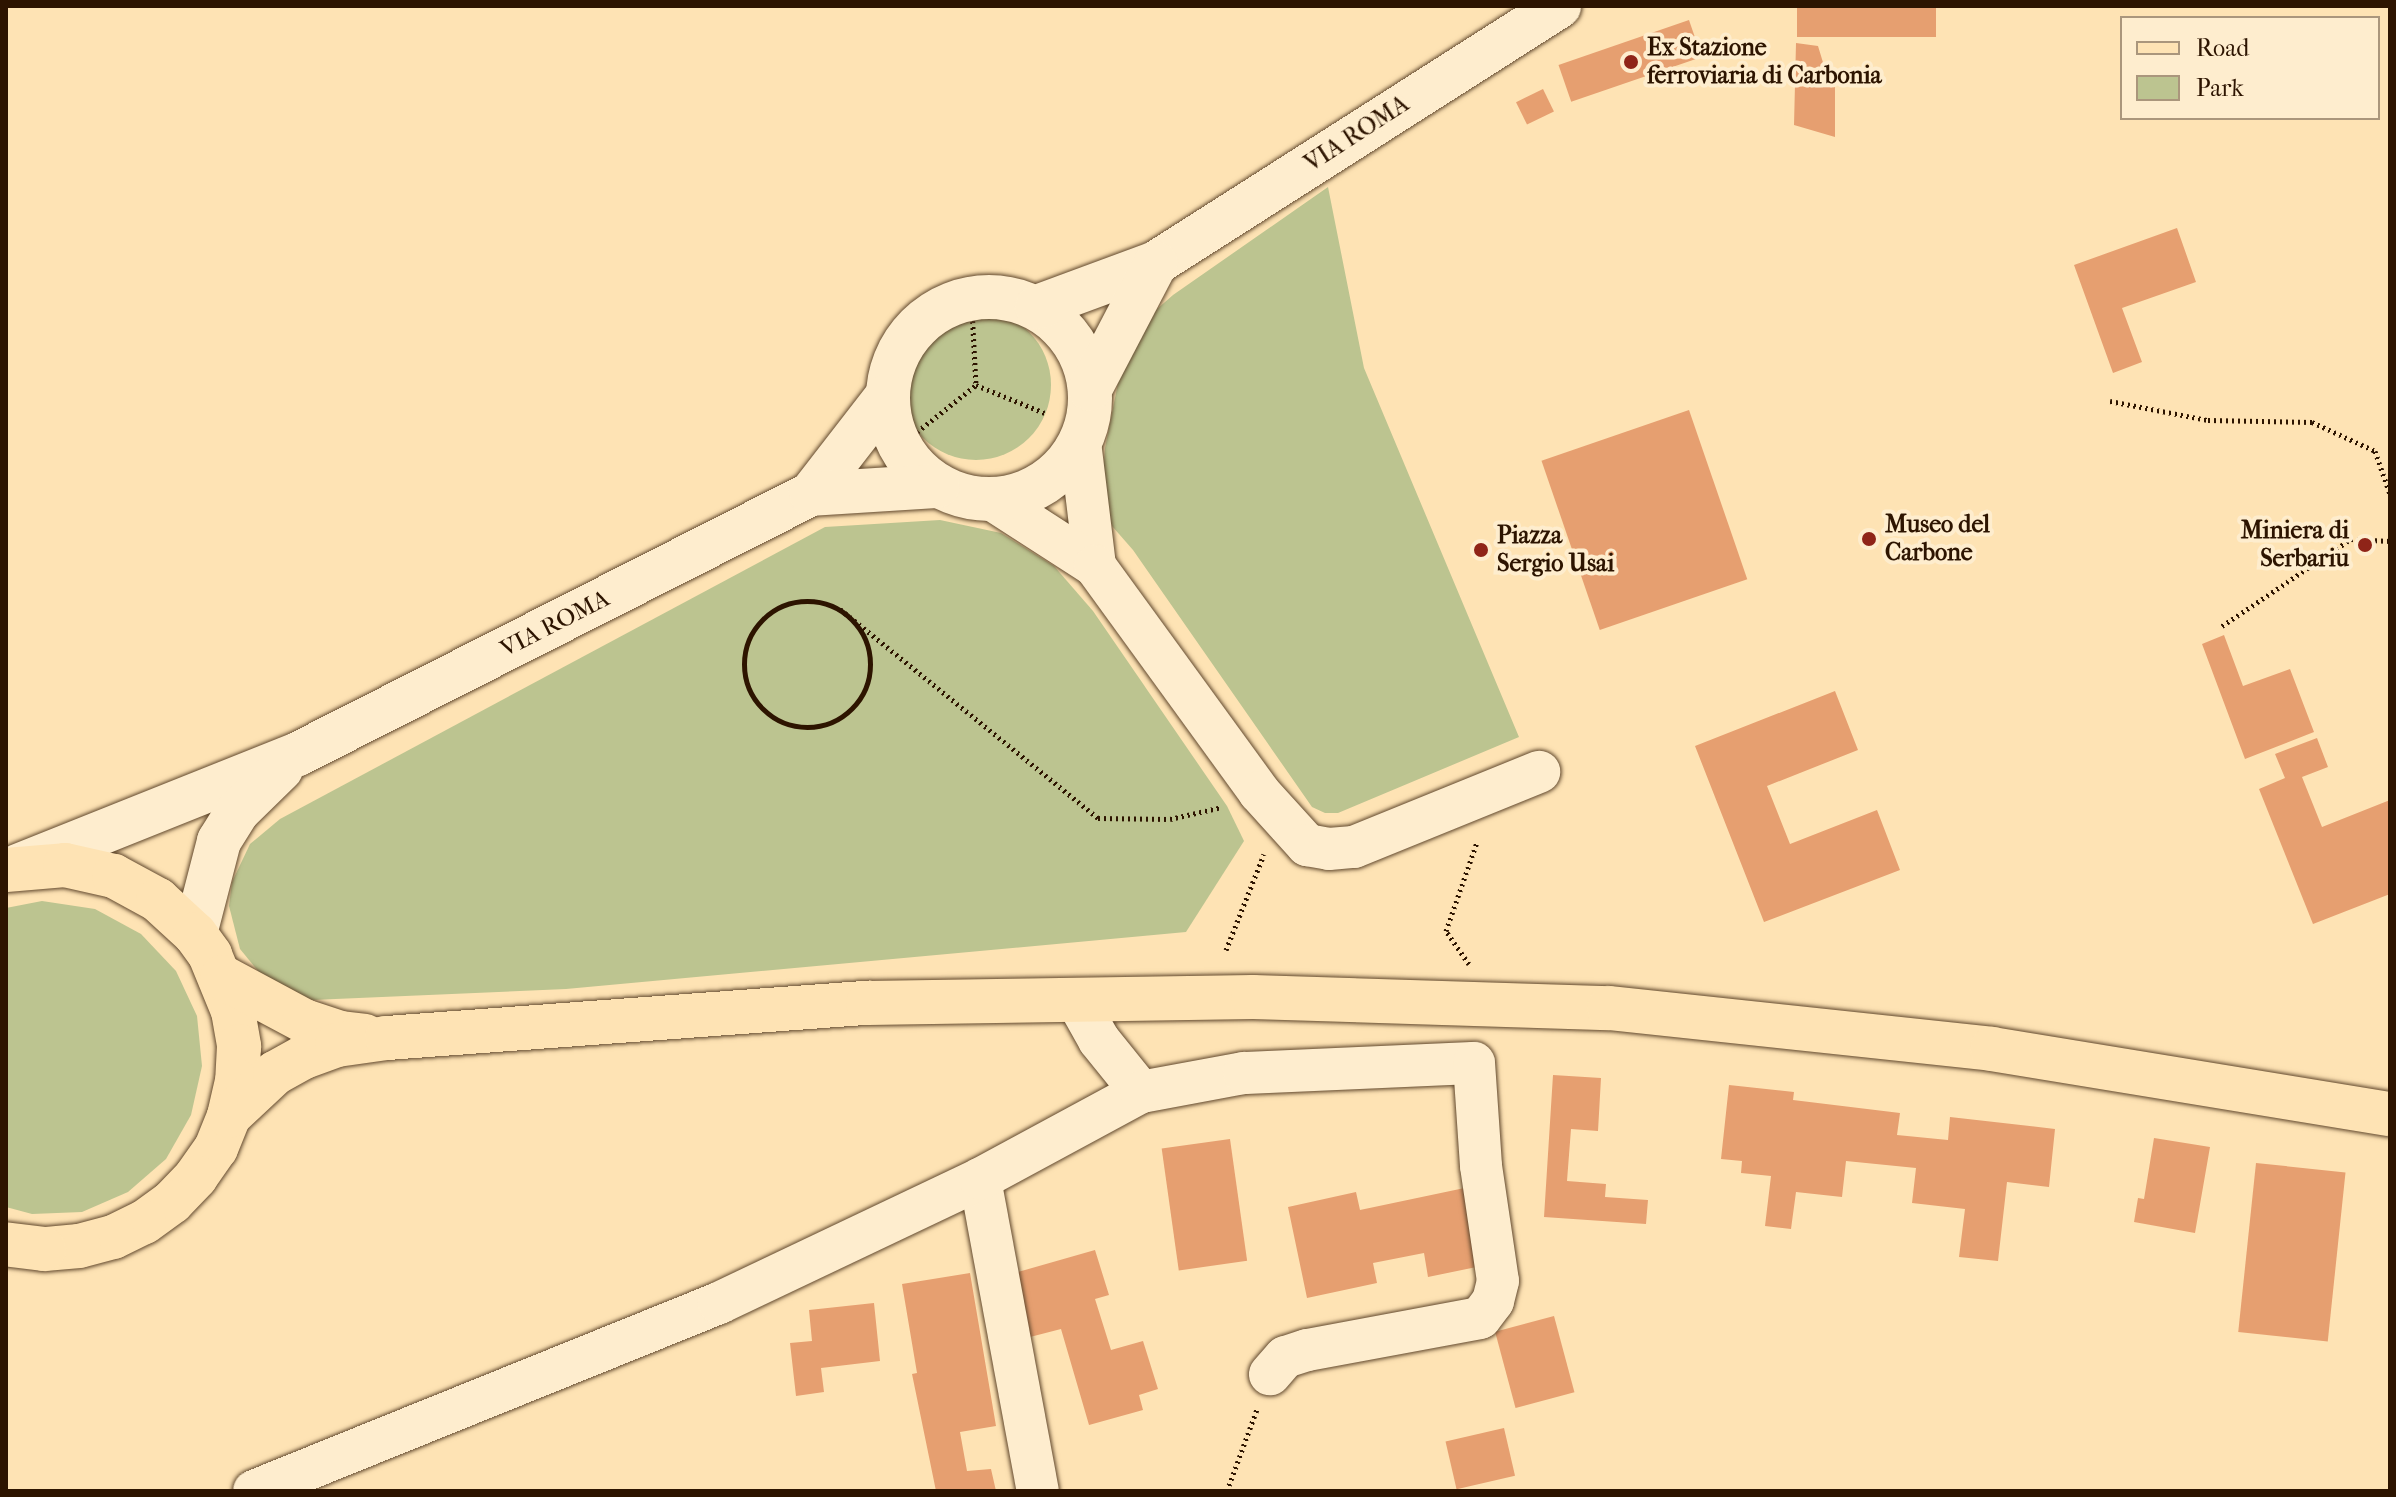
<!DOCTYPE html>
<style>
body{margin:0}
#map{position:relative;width:2396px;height:1497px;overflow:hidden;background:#fee3b4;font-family:"IM FELL French Canon",serif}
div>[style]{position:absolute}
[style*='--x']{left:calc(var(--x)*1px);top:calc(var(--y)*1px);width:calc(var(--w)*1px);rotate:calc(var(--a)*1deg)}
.green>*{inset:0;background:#bcc490}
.round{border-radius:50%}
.building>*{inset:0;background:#e69f70;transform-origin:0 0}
.path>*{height:5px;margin-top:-2.5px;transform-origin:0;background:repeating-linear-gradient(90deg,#2d1400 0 2px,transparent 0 6px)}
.path>.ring{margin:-2.5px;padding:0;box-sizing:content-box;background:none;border:5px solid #2d1400;border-radius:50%}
.roads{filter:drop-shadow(0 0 2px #61482d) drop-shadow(0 0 2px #61482d)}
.minor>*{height:42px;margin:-21px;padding:0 21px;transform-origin:21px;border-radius:21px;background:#feedce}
.secondary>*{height:44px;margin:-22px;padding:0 22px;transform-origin:22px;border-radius:22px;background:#feedce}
.secondary>.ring{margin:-22px;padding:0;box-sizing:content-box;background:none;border:44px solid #feedce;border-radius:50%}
.primary>*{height:44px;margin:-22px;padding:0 22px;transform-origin:22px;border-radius:22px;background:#fee3b4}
.dots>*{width:22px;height:22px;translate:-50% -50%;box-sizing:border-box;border:4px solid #feedce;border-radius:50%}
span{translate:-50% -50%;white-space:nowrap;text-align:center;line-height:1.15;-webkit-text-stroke:8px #feedce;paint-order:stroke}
.poi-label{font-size:24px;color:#2d1400;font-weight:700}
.left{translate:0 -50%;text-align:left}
.right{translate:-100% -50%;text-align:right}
.street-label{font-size:24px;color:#2d1400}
.frame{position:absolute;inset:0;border:8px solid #2d1400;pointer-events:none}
.legend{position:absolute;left:2120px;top:16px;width:260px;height:104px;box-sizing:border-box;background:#feedce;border:2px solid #aa967c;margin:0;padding:10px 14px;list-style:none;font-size:24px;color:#2d1400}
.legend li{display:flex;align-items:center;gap:16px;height:40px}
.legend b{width:40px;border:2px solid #aa967c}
</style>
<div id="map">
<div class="green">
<i style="clip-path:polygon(1328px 187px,1364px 368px,1519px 737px,1338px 813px,1325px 813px,1312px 807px,1133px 550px,1112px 526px,1102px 489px,1105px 448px,1118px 383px,1148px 317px,1173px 295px)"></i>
<i class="round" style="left:901px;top:310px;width:150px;height:150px"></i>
<i style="clip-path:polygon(940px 520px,1001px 533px,1054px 566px,1093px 611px,1227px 806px,1244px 841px,1186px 932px,566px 989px,312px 1000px,267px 982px,240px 949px,229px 906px,232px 882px,250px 844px,280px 819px,825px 527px)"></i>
<i style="clip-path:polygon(42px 901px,95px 909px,141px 934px,176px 971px,197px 1016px,202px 1066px,191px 1115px,166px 1159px,128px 1192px,82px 1212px,32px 1214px,6px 1207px,6px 908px)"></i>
</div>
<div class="building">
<i style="left:1797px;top:6px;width:139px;height:31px"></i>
<i style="left:1689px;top:20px;width:39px;height:138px;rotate:71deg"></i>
<i style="clip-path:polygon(1796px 43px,1818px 46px,1825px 69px,1835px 70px,1835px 137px,1794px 125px)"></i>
<i style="left:1543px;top:89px;width:25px;height:30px;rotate:64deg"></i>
<i style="clip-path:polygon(2177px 228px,2196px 282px,2122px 308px,2142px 362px,2113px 373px,2074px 265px)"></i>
<i style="left:1689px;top:410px;width:179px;height:156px;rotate:71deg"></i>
<i style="clip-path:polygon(2224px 635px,2243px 686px,2290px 669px,2314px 732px,2245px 759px,2202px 644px)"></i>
<i style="clip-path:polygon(1835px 691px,1858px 750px,1767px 786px,1790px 844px,1877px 810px,1900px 870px,1764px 922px,1695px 746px)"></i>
<i style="clip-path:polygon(2317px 738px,2328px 767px,2302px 777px,2322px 827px,2390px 800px,2390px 894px,2313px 924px,2259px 789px,2285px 778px,2275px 754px)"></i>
<i style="clip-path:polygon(1553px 1075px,1601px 1078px,1598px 1131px,1571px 1129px,1567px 1181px,1606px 1184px,1605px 1197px,1648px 1200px,1646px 1224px,1544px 1217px)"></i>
<i style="clip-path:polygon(1729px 1085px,1794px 1092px,1793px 1100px,1900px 1113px,1897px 1135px,1948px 1140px,1950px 1117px,2055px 1129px,2049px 1187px,2007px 1182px,1998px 1261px,1959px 1257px,1965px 1209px,1912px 1203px,1916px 1168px,1846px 1161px,1842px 1197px,1796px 1192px,1791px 1229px,1765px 1226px,1771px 1176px,1741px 1173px,1742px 1161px,1721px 1159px)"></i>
<i style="clip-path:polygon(2154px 1138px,2210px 1147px,2195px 1233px,2134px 1222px,2138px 1198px,2144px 1199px)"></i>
<i style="left:1230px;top:1139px;width:123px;height:69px;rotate:82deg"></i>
<i style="left:2256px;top:1163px;width:90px;height:170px;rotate:6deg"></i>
<i style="clip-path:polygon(1474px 1186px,1491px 1264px,1428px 1277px,1424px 1253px,1373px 1263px,1377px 1283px,1307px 1298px,1288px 1207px,1356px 1192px,1360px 1210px)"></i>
<i style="clip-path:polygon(1095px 1250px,1109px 1295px,1095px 1299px,1111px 1350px,1143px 1341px,1158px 1389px,1139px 1395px,1143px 1410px,1089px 1425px,1061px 1329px,1030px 1337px,1011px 1274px)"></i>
<i style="clip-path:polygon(970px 1273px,996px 1426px,960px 1432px,967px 1471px,991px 1469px,996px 1491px,936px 1491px,912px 1374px,917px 1373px,902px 1284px)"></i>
<i style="clip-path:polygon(874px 1303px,880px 1361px,821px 1368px,824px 1392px,796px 1396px,790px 1343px,812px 1341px,809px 1310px)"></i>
<i style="left:1554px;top:1316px;width:79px;height:61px;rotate:75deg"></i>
<i style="left:1504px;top:1428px;width:49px;height:60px;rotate:77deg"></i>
</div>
<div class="path">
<i style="--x:972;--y:309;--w:76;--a:87"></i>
<i style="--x:976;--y:385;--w:74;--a:22.1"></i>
<i style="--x:2110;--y:401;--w:100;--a:11"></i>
<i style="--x:2208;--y:420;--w:104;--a:1.1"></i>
<i style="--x:2312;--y:422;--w:69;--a:24.7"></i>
<i style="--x:2375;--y:451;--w:46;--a:70.8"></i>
<i style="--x:917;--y:432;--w:75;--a:-38.5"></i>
<i class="ring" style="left:744px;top:601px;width:121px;height:121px"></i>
<i style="--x:840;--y:609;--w:332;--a:39"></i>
<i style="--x:1098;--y:818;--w:72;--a:0.8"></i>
<i style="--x:1170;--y:819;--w:53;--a:-13"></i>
<i style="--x:2222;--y:626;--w:156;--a:-34"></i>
<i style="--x:2351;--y:539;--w:39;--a:3"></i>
<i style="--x:1226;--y:950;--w:103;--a:-68.4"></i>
<i style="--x:1469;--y:964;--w:40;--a:-124.9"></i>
<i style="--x:1446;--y:931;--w:94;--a:-70.8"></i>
<i style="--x:1227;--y:1491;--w:87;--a:-69.9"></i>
</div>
<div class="roads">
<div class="minor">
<i style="--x:1080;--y:442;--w:125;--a:83.1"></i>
<i style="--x:993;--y:500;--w:121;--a:32.9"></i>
<i style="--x:1095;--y:566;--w:279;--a:54"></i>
<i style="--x:1259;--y:792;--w:72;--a:47.8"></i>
<i style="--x:1307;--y:845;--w:22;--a:10"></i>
<i style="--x:1329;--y:849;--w:25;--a:-5"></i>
<i style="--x:1354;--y:847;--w:200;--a:-22.1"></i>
<i style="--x:1076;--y:999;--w:47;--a:60.7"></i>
<i style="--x:1099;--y:1040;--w:67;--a:51.1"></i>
<i style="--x:980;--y:1179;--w:317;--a:79.5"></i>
<i style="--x:254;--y:1491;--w:502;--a:-22.01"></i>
<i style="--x:719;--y:1303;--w:289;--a:-25.4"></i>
<i style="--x:980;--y:1179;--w:183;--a:-28.4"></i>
<i style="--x:1141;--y:1092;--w:105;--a:-10.5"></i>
<i style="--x:1244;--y:1073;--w:230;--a:-2.5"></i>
<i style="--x:1474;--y:1063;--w:103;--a:86.1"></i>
<i style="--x:1481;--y:1166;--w:116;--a:81.6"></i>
<i style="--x:1498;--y:1281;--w:21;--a:104"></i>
<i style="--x:1493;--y:1301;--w:21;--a:127"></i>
<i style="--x:1480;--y:1318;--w:176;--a:169.5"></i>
<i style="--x:1307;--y:1350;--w:23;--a:162"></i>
<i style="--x:1285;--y:1357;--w:23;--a:131"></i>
</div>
<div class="secondary">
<i class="ring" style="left:888px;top:297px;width:158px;height:158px"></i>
<i style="--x:1037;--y:307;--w:127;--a:-20.3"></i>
<i style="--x:1156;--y:263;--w:478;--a:-32.5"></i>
<i style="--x:1090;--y:389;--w:142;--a:-62.4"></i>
<i style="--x:811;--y:494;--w:124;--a:-52.2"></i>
<i style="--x:18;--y:866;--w:302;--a:-21.8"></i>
<i style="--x:298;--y:754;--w:575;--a:-26.88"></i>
<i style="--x:811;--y:494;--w:127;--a:-3.6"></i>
<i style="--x:195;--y:934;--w:96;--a:-75.5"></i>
<i style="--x:219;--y:841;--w:36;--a:-58"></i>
<i style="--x:238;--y:811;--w:60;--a:-44.3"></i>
</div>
<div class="primary">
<i style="--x:6;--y:870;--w:59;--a:-4.8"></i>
<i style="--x:65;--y:865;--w:50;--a:12.7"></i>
<i style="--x:114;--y:876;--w:50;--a:28.6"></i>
<i style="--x:158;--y:900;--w:50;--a:42.6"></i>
<i style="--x:195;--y:934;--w:26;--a:54"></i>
<i style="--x:210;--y:955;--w:61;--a:67.7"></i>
<i style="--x:233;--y:1011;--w:36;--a:80"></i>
<i style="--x:239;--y:1046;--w:35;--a:93"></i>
<i style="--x:237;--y:1081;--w:36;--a:103"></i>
<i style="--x:229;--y:1116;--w:35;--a:112"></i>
<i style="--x:216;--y:1148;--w:35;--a:125"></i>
<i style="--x:196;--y:1177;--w:35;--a:134"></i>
<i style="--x:172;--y:1202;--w:34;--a:144"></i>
<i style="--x:144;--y:1222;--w:34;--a:154"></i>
<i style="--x:113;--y:1237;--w:35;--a:165"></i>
<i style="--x:79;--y:1246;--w:35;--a:175"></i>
<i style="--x:44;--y:1249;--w:38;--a:-173"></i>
<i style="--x:222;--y:977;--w:93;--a:28.2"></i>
<i style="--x:304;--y:1021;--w:39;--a:18"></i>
<i style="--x:341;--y:1033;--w:24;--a:7"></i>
<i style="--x:229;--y:1116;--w:63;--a:-43.1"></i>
<i style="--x:275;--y:1073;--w:33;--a:-29"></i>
<i style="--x:304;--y:1057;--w:35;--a:-20"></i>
<i style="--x:337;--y:1045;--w:50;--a:-8"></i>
<i style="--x:387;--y:1038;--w:482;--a:-4.2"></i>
<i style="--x:868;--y:1003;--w:385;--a:-0.9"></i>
<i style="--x:1253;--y:997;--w:356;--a:1.8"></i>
<i style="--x:1609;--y:1008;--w:385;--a:6.1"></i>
<i style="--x:1992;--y:1049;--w:403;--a:9.3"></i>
</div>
</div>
<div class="dots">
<i style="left:1631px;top:62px;background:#8f2418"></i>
<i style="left:1869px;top:539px;background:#8f2418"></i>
<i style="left:2365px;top:545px;background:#8f2418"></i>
<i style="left:1481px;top:550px;background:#8f2418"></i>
</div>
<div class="poi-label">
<span class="left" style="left:1647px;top:62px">Ex Stazione<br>ferroviaria di Carbonia</span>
<span class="left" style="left:1885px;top:539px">Museo del<br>Carbone</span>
<span class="right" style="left:2349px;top:545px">Miniera di<br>Serbariu</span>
<span class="left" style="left:1497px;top:550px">Piazza<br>Sergio Usai</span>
</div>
<div class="street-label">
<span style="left:1357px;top:134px;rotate:-33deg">VIA ROMA</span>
<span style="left:555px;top:624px;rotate:-27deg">VIA ROMA</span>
</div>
<div class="frame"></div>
<ul class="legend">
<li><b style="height:10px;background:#fee3b4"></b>Road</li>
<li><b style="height:22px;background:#bcc490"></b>Park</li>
</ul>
</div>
